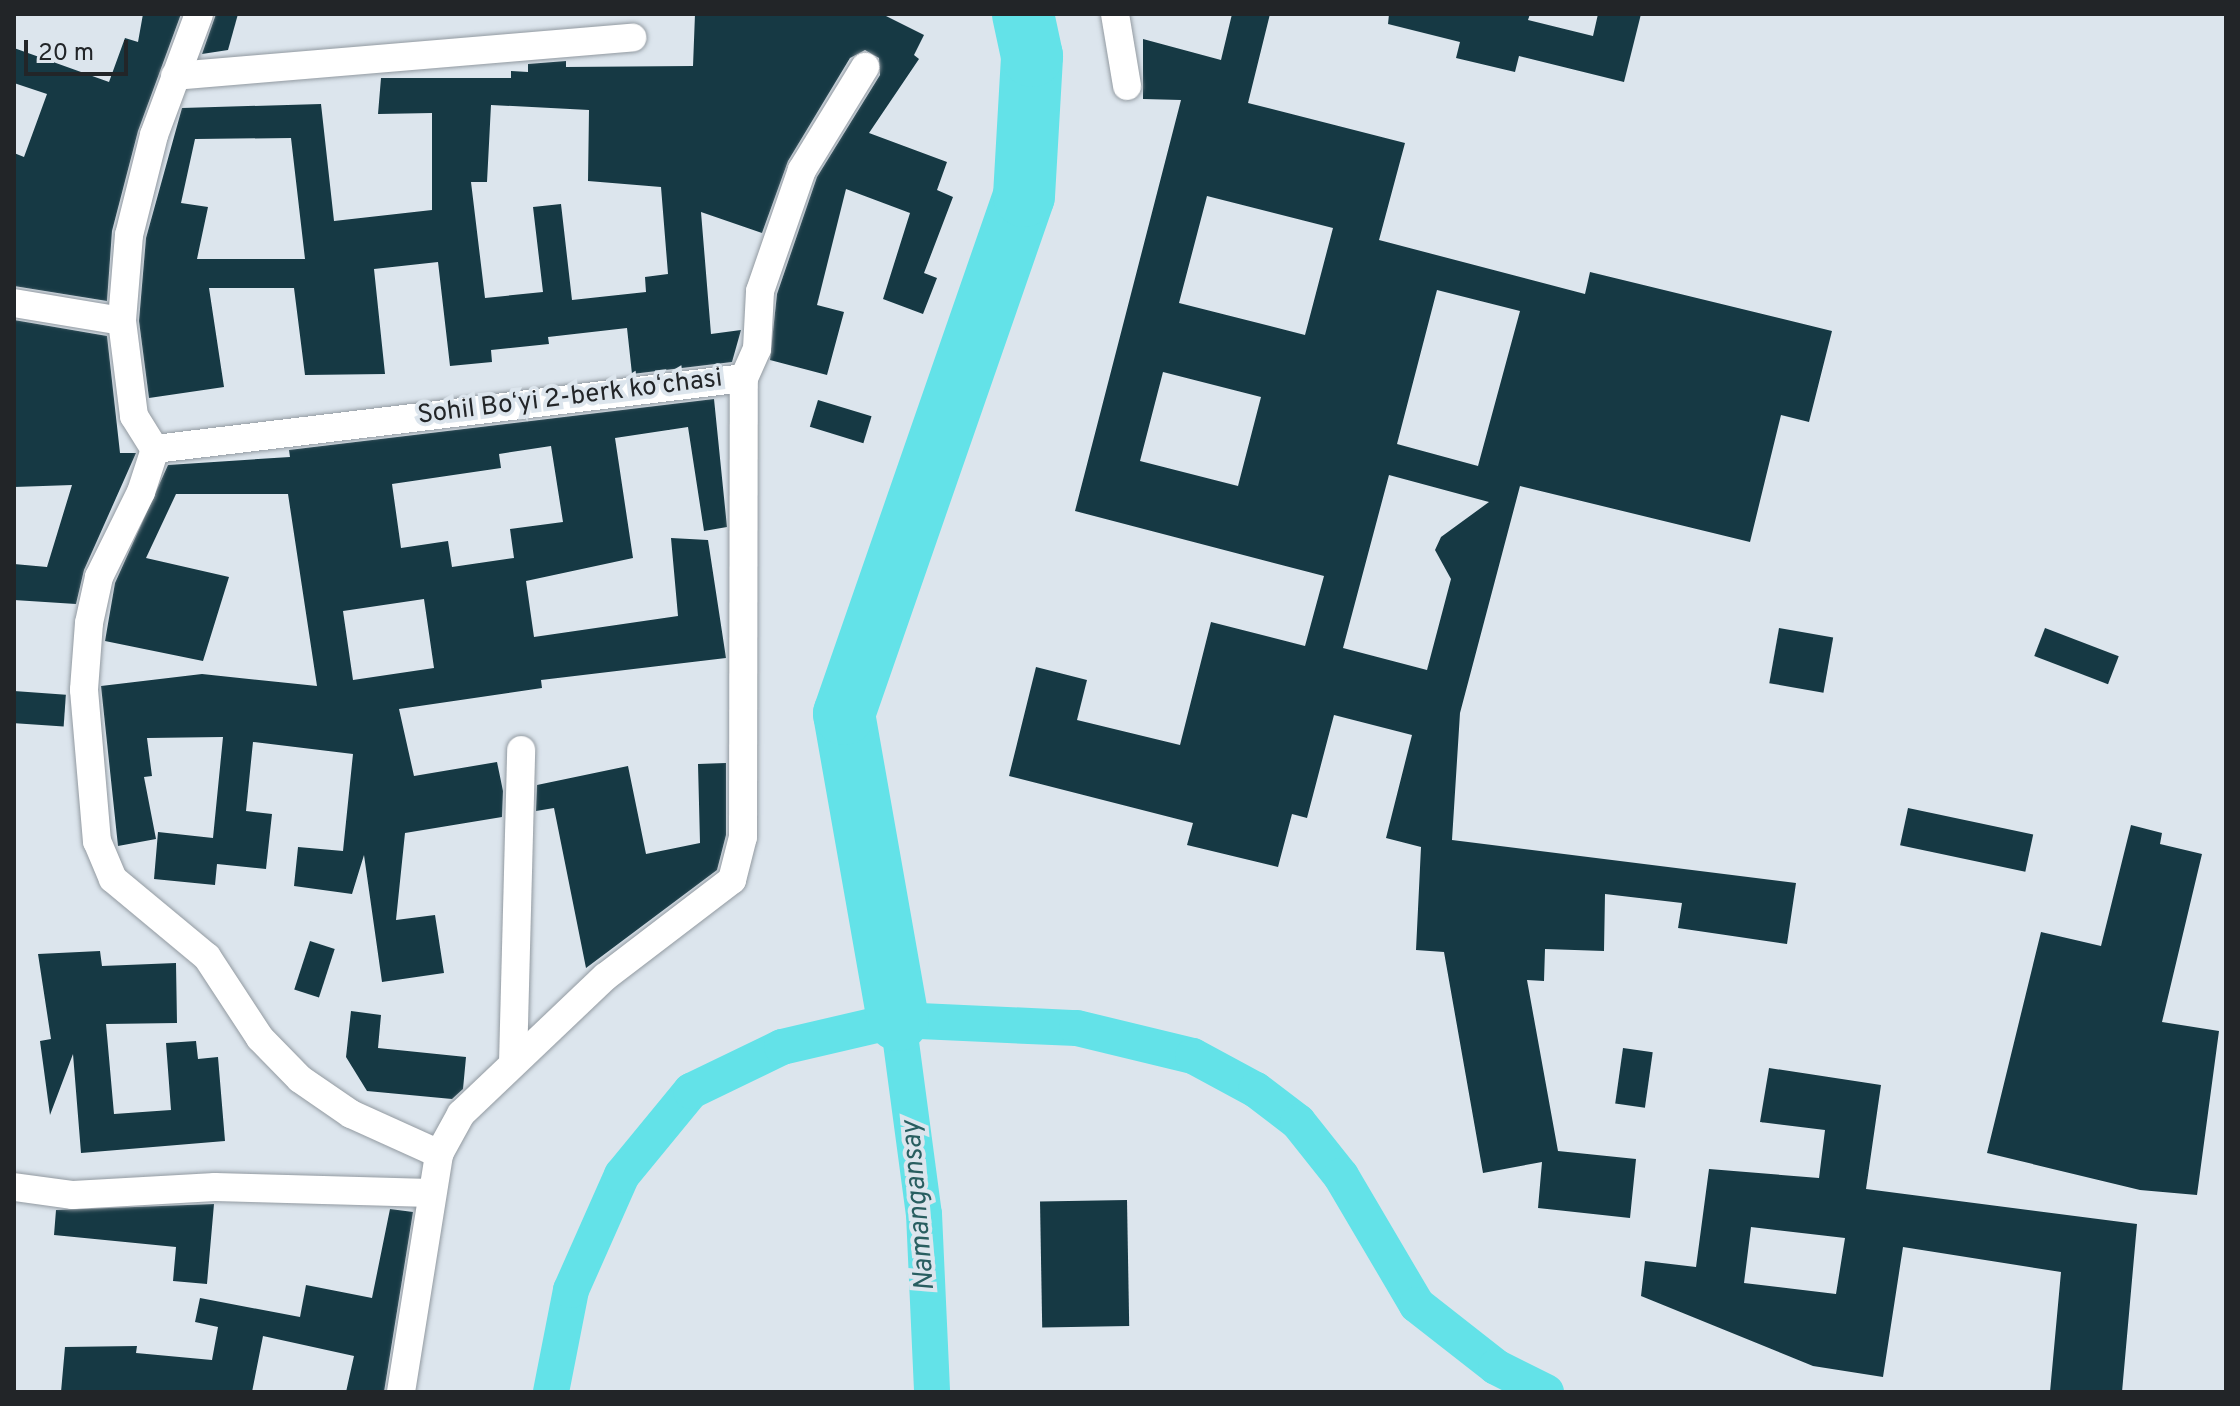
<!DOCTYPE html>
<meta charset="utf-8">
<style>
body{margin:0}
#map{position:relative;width:2240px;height:1406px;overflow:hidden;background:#dce5ed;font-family:Overpass,sans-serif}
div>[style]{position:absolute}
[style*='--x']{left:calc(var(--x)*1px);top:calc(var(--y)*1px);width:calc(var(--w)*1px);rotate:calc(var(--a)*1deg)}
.canal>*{height:36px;margin:-18px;padding:0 18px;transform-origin:18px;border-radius:18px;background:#63e2e8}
.river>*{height:62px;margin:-31px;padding:0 31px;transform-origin:31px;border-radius:31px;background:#63e2e8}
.building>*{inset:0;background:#163944;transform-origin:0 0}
.roads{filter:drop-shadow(0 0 2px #929aa1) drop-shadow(0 0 2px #929aa1)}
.street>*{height:28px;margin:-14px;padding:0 14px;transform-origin:14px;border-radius:14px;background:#fff}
span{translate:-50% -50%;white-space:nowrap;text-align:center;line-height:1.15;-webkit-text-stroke:8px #dce5ed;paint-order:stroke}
.street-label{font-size:26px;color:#222528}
.water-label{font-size:28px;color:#285e60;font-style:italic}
.frame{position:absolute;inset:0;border:16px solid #222528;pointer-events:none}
.scale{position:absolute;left:24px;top:40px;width:104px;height:36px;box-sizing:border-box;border:4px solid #222528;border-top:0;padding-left:10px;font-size:24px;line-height:28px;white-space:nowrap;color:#222528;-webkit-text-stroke:6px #dce5ed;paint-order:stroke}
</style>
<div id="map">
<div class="canal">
<i style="--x:898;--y:1020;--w:196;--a:82.4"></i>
<i style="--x:924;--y:1214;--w:178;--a:87.4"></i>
<i style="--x:551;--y:1392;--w:104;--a:-78.9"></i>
<i style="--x:571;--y:1290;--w:126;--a:-66.1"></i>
<i style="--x:622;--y:1175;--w:109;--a:-50.6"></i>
<i style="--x:691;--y:1091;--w:101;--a:-25.8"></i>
<i style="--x:782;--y:1047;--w:119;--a:-13.1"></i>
<i style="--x:898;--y:1020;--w:179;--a:2.6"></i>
<i style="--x:1077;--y:1028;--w:119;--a:13.6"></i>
<i style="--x:1193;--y:1056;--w:72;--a:28.4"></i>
<i style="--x:1256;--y:1090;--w:53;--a:37.3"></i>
<i style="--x:1298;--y:1122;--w:69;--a:51.5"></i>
<i style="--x:1341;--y:1176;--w:150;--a:59.5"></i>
<i style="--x:1417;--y:1305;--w:100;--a:38.1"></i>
<i style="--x:1496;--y:1367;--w:56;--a:26.6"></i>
</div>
<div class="river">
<i style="--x:898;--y:1020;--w:311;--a:-100"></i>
<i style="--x:844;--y:714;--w:548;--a:-70.84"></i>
<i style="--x:1024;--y:196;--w:140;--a:-86.7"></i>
<i style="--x:1032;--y:56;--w:43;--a:-102.1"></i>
</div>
<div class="building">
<i style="clip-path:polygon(143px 14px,181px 14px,138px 131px,112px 231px,107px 301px,14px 286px,14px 153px,24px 157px,47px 94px,14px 83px,14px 48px,109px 82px,125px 38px,138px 42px)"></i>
<i style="clip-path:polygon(216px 14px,238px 14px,228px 50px,202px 54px)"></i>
<i style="clip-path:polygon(evenodd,695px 14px,882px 14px,924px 35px,914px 55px,919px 59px,869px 133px,947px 162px,937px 190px,953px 197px,924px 273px,937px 278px,923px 314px,883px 299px,910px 213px,846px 189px,817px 305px,844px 312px,827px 375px,770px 360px,777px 294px,817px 177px,880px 75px,879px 58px,865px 50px,850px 58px,788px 161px,762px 233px,701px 212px,711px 334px,741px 330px,732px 362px,632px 374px,627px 328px,548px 337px,549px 344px,491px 350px,492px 362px,450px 366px,438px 262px,374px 269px,385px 374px,305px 375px,294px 288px,209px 288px,224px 387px,149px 398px,139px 321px,146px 238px,182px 108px,321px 104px,334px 221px,432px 210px,432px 113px,378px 114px,381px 78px,511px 78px,511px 71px,528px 72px,528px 64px,566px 61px,566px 67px,693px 66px,695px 14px,491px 105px,589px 110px,588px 181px,661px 187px,668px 274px,645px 277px,646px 292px,572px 300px,561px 204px,533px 207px,543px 292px,485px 298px,471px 182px,487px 182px,491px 105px,695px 14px,291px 138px,305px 259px,197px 259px,208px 207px,181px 203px,195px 139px,291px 138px)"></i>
<i style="clip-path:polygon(evenodd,1232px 14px,1270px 14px,1248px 103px,1405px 143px,1379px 240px,1585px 294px,1590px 272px,1832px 331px,1809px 422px,1781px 415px,1750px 542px,1520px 486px,1460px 713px,1452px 840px,1796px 883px,1787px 944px,1678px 928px,1682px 903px,1605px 894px,1604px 951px,1545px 949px,1544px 981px,1527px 980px,1558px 1151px,1636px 1159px,1630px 1218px,1538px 1208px,1542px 1162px,1483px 1173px,1444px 952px,1416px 950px,1421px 847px,1386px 838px,1412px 735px,1334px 715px,1307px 818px,1292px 814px,1278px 867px,1187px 845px,1193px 823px,1009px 776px,1036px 667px,1087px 680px,1077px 720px,1180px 745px,1211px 622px,1305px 646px,1324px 576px,1075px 511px,1181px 100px,1143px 99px,1143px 39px,1221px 60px,1232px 14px,1207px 196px,1333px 228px,1305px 335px,1179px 303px,1207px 196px,1232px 14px,1437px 290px,1520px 311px,1478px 466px,1397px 444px,1437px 290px,1232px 14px,1163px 372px,1261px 397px,1238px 486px,1140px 461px,1163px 372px,1232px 14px,1389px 475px,1489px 502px,1441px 537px,1435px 550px,1451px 579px,1427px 670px,1343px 648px,1389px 475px)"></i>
<i style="clip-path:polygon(1389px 14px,1530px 14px,1528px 20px,1593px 36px,1598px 14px,1641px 14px,1624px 82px,1519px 56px,1515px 72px,1456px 58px,1460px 42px,1388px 24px)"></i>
<i style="clip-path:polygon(14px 320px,107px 336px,120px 453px,136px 453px,84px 570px,76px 604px,14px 600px,14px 564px,47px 567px,72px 485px,14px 487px)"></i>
<i style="clip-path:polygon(evenodd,714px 399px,727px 527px,704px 531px,688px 427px,615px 438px,633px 558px,526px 581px,534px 637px,678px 616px,671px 538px,708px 540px,726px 658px,541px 680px,542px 688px,399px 709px,414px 776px,497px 762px,503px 791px,502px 817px,405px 833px,396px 920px,435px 915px,444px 973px,382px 982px,364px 855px,352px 894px,294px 886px,298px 847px,343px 851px,353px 754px,253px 742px,246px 811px,272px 814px,266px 869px,217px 864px,215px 885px,154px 879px,158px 832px,213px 838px,223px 737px,147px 738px,152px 776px,144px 777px,156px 839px,118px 846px,101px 686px,202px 674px,317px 686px,288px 494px,176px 494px,146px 558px,229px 577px,203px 661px,105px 641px,115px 583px,168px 465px,290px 457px,289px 450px,714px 399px,551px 446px,563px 522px,510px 529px,514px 558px,452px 567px,448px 541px,401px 548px,392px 484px,501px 468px,499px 454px,551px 446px,714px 399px,424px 599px,434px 668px,353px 680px,343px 611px,424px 599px)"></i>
<i style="left:818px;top:400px;width:56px;height:28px;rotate:17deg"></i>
<i style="left:1779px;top:628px;width:55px;height:56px;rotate:10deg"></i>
<i style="left:2045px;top:628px;width:79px;height:30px;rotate:21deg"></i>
<i style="left:14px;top:691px;width:52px;height:32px;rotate:4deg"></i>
<i style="clip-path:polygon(726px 763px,726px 835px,717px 870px,586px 968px,554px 808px,536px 811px,537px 785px,628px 766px,646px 854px,700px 843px,698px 764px)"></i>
<i style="left:1908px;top:808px;width:128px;height:38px;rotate:12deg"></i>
<i style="clip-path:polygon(2131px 825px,2162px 833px,2160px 844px,2202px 854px,2162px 1022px,2219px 1031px,2197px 1195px,2140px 1190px,1987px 1153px,2041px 932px,2101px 946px)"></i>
<i style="left:310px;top:941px;width:26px;height:51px;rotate:18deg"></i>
<i style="clip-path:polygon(100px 951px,102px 966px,176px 963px,177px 1023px,106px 1024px,114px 1114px,171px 1110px,166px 1043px,196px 1041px,198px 1059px,218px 1057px,225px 1141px,81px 1153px,73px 1054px,50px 1115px,40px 1041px,51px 1039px,38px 954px)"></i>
<i style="clip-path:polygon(351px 1011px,381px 1015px,378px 1048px,466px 1057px,463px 1089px,452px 1099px,367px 1091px,346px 1057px)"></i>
<i style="left:1623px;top:1048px;width:30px;height:56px;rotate:8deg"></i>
<i style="clip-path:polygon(evenodd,1769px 1068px,1881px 1085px,1866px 1189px,2137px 1224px,2122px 1392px,2050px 1392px,2061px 1272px,1903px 1247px,1883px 1377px,1813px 1366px,1641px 1296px,1645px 1261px,1696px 1267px,1709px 1169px,1819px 1178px,1825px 1130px,1760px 1122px,1769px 1068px,1751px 1227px,1845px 1238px,1836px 1294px,1744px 1283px,1751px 1227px)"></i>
<i style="left:1127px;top:1200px;width:126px;height:87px;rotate:89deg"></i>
<i style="clip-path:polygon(214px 1204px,207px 1284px,173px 1281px,176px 1247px,54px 1235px,56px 1210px)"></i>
<i style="clip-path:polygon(390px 1209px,413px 1212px,384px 1392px,346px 1392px,354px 1356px,263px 1336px,252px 1392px,61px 1392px,65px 1347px,137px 1346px,136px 1353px,212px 1360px,218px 1327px,195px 1322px,200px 1298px,300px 1317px,306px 1285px,372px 1298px)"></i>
</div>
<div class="roads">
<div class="street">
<i style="--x:199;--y:14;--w:129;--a:110.4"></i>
<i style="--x:154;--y:135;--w:103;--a:104"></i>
<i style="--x:129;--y:235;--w:86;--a:94.7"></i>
<i style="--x:122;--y:321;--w:96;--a:82.8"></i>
<i style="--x:134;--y:416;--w:39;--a:58"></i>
<i style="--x:155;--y:449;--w:45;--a:108"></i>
<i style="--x:141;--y:492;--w:95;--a:116.3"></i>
<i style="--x:99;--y:577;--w:47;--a:102.3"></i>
<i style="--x:89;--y:623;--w:67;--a:94.3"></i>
<i style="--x:84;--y:690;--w:152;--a:85.1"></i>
<i style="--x:97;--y:841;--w:41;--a:67.2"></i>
<i style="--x:113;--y:879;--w:122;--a:39.7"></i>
<i style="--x:207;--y:957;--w:97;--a:56.8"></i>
<i style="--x:260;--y:1038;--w:57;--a:45.7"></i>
<i style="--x:300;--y:1079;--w:62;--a:34.5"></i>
<i style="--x:351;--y:1114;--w:97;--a:24.4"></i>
<i style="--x:1115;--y:14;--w:73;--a:80.5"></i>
<i style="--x:175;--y:76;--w:459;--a:-4.8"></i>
<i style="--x:14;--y:303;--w:109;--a:9.5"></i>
<i style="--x:155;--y:449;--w:593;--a:-6.87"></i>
<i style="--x:744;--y:378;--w:32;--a:-66"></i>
<i style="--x:757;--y:349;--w:58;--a:-87"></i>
<i style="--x:760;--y:291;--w:128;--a:-70.9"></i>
<i style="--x:802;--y:170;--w:121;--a:-58.5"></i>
<i style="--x:513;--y:1063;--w:313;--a:-88.5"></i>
<i style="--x:14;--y:1187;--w:60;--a:7.7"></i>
<i style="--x:73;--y:1195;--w:142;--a:-3.2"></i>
<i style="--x:215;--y:1187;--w:216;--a:1.6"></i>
<i style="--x:401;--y:1392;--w:241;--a:-80.9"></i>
<i style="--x:439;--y:1154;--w:46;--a:-61.2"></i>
<i style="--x:461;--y:1114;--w:199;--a:-43.6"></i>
<i style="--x:605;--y:977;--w:160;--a:-37.4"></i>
<i style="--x:732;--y:880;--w:44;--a:-75.7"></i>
<i style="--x:743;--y:837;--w:459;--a:-89.9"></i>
</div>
</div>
<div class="street-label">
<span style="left:570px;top:398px;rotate:-7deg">Sohil Boʻyi 2-berk koʻchasi</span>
</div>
<div class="water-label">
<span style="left:919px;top:1206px;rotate:-95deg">Namangansay</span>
</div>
<div class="frame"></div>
<div class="scale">20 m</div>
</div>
